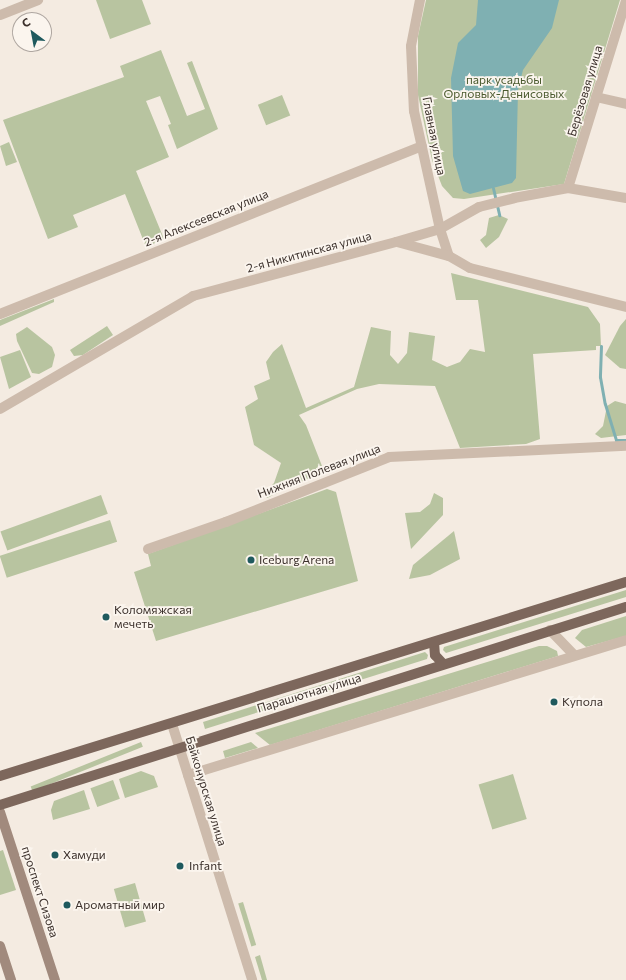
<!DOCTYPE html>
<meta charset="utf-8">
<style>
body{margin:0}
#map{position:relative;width:626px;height:980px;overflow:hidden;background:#f4ebe1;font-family:Commissioner,sans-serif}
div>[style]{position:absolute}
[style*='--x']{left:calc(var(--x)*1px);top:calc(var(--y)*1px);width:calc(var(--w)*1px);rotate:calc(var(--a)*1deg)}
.green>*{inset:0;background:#b8c4a0;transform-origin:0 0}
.water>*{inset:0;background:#7fb0b2}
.stream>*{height:3px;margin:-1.5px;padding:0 1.5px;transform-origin:1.5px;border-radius:1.5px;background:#7fb0b2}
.street>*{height:10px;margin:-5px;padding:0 5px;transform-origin:5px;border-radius:5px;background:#cdbbac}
.secondary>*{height:10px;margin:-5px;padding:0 5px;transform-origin:5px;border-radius:5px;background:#a18a7d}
.primary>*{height:10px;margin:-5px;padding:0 5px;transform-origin:5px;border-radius:5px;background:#7d675c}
.dots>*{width:11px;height:11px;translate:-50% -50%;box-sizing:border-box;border:2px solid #fbf5ee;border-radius:50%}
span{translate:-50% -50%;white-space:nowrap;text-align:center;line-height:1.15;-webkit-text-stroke:3.5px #fbf5ee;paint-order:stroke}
.park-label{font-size:12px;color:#4a5a2e}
.street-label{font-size:12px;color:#3b302b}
.poi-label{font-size:12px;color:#3b302b}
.left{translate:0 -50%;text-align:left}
.north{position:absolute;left:12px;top:12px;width:40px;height:40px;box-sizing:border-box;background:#fbf5ee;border:1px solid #aea6a0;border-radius:50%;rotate:328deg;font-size:11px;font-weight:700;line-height:16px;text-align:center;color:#3b302b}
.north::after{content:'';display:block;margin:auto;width:14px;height:18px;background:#1f5a5e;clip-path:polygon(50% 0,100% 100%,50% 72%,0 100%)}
</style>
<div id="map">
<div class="green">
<i style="clip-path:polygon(96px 0,142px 0,151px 24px,110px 39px)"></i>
<i style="clip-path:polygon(426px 0,620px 0,564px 184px,464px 199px,453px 198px,442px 186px,432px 160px,418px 95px,418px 36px)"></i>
<i style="clip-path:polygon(161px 50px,187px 116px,205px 109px,187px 63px,192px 61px,218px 129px,177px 149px,168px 125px,171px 124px,160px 96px,146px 101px,169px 157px,136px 171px,164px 239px,146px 247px,125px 194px,73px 215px,78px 227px,48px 239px,3px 120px,124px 77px,120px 66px)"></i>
<i style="left:282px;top:95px;width:22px;height:26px;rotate:68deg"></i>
<i style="clip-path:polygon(9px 142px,17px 162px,6px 166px,0 146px)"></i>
<i style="clip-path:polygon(499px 215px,508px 219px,499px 237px,486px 248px,480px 240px,486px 235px,489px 218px)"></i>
<i style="clip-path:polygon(451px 273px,588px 307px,600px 324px,601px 346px,596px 346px,596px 350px,533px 354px,540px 439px,526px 444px,460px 448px,435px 386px,379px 384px,357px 389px,299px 415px,306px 425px,324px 471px,267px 498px,264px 494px,274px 483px,281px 463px,254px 445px,245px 407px,258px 399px,254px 386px,270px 379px,266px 362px,273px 352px,282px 344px,306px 408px,354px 387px,371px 327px,391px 331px,390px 355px,398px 364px,407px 353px,409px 332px,435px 336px,432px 360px,447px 367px,460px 362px,470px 349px,485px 352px,478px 300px,456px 300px)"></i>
<i style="clip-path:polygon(54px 299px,54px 302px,0 326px,0 320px)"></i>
<i style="clip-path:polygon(626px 319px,626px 369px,620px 368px,605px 355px,620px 326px)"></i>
<i style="clip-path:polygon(107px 326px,113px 335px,83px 355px,74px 356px,70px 350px)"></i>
<i style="clip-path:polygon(27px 327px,52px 347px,55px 355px,52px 367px,39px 374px,32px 373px,17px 341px,16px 334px)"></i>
<i style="clip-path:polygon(20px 350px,31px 377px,9px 389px,0 357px)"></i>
<i style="clip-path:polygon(615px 401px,626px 404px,626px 435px,601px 438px,595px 434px,603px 426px,607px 406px)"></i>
<i style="clip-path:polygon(327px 489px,336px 492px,358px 581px,156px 641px,134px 572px,151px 566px,148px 554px)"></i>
<i style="clip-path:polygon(434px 493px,443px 498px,443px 515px,411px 549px,405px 513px,420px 512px,430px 504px)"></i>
<i style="left:101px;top:495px;width:20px;height:107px;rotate:70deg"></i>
<i style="left:110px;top:520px;width:23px;height:116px;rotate:72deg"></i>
<i style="clip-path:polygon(454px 531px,460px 559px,430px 575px,409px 579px,413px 565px)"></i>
<i style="clip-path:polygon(626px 590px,626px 597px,446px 653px,443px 650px,444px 647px)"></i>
<i style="clip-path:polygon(626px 616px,626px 636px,586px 647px,575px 638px,582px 630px)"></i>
<i style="clip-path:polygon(539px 646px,547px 646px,557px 651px,558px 656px,270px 745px,255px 733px)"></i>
<i style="clip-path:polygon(425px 652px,428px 655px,427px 659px,205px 729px,203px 722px)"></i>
<i style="left:141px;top:742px;width:5px;height:119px;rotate:68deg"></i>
<i style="clip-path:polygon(251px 742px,258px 748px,225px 758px,223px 751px)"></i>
<i style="clip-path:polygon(141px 771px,154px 776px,158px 787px,125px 798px,119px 779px)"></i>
<i style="left:513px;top:774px;width:47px;height:36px;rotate:73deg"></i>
<i style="left:113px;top:780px;width:20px;height:24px;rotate:70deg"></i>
<i style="clip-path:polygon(84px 790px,90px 809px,53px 820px,51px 810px,54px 801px)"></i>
<i style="clip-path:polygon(3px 850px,16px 890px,0 895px,0 851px)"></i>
<i style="left:135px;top:883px;width:40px;height:22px;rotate:74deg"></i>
<i style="left:243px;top:902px;width:45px;height:5px;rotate:73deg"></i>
<i style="clip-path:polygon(260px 955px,267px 980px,262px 980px,255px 957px)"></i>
</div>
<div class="water">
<i style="clip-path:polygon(478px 0,559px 0,552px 28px,523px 70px,518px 90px,516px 178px,512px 183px,470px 194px,463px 191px,453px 156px,451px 78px,458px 43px,476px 25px)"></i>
</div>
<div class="stream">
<i style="--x:493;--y:188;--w:28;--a:77"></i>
<i style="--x:601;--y:346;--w:31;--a:92"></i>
<i style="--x:600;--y:377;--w:27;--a:80"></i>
<i style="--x:605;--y:404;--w:38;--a:73"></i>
<i style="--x:616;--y:440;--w:10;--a:0"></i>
</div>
<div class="street">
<i style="--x:420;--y:0;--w:47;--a:101.1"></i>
<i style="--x:411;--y:46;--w:65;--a:87.4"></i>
<i style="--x:414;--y:111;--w:121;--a:77.6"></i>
<i style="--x:440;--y:229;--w:28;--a:72"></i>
<i style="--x:449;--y:256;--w:24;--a:30"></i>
<i style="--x:470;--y:268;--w:161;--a:14"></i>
<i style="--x:0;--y:15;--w:41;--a:-21.5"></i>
<i style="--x:596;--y:97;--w:31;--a:13"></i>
<i style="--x:568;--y:188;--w:196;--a:-72.8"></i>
<i style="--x:397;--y:242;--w:54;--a:15.1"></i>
<i style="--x:0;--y:314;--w:454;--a:-21.7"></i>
<i style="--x:0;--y:409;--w:224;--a:-30.3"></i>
<i style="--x:193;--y:296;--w:210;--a:-14.9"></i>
<i style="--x:396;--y:242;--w:46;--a:-16.5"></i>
<i style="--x:440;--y:229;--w:45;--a:-29.4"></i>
<i style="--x:479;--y:207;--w:36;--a:-14"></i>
<i style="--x:514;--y:198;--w:55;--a:-10.5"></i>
<i style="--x:568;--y:188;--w:59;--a:9.8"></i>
<i style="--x:148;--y:549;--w:83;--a:-19.1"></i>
<i style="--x:226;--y:522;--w:175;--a:-21.7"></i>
<i style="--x:389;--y:457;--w:237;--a:-2.7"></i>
<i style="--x:550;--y:630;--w:35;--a:46"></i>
<i style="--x:172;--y:724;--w:268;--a:72.6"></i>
<i style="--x:188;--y:775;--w:458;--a:-17.1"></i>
</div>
<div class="secondary">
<i style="--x:0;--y:812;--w:177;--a:71.9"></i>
<i style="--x:0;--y:946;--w:36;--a:72"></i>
</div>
<div class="primary">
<i style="--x:434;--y:642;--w:13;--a:86"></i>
<i style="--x:435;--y:655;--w:12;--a:48"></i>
<i style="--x:0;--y:776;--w:655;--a:-17.22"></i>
<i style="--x:0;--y:805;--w:657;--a:-17.55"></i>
</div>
<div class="dots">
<i style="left:251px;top:560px;background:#1f5a5e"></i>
<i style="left:106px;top:617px;background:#1f5a5e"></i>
<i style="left:554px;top:702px;background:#1f5a5e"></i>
<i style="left:55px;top:855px;background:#1f5a5e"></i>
<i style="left:180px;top:866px;background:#1f5a5e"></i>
<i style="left:67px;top:905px;background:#1f5a5e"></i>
</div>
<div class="park-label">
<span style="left:504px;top:87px">парк усадьбы<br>Орловых-Денисовых</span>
</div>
<div class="street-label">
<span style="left:585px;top:91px;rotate:-73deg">Берёзовая улица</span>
<span style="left:434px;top:136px;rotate:79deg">Главная улица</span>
<span style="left:206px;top:218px;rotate:-22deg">2-я Алексеевская улица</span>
<span style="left:309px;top:252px;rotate:-15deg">2-я Никитинская улица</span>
<span style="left:319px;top:471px;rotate:-21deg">Нижняя Полевая улица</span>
<span style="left:309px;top:693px;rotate:-17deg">Парашютная улица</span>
<span style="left:206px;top:791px;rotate:73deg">Байконурская улица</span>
<span style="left:40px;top:892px;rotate:72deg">проспект Сизова</span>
</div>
<div class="poi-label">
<span class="left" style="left:259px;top:560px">Iceburg Arena</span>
<span class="left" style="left:114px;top:617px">Коломяжская<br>мечеть</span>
<span class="left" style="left:562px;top:702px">Купола</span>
<span class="left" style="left:63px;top:855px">Хамуди</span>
<span class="left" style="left:189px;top:866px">Infant</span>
<span class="left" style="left:75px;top:905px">Ароматный мир</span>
</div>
<div class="north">С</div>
</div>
